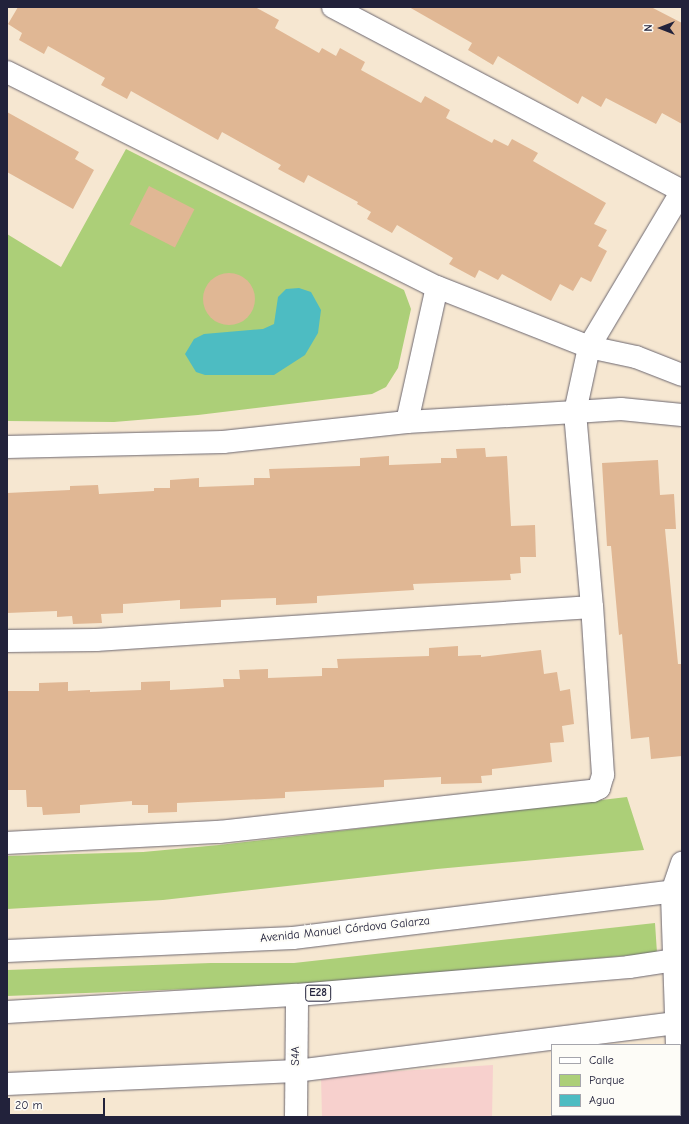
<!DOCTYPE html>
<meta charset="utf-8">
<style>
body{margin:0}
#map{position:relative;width:689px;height:1124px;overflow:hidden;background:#f6e7d1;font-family:"Comic Neue",sans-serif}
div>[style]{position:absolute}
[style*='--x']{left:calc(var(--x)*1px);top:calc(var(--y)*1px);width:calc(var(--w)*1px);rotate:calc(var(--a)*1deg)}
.built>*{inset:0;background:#f7d0cd}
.green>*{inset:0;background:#accf78}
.water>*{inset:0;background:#4dbcc2}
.building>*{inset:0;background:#e0b794;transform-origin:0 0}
.round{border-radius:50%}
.roads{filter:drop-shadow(0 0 1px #6c6770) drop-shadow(0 0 1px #6c6770)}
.minor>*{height:22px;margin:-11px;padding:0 11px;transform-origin:11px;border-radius:11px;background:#fff}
.primary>*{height:22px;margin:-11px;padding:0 11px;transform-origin:11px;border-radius:11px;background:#fff}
span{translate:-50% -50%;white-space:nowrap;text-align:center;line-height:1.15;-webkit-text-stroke:4px #fdfcf7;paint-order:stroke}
.shield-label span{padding:1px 3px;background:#fdfcf7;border:1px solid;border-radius:3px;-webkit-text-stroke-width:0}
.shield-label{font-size:11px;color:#22223b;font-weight:700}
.street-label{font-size:12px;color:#22223b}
.frame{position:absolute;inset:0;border:8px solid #22223b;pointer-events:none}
.legend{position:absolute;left:551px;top:1044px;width:130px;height:72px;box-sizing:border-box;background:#fdfcf7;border:1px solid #a5a5ac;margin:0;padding:5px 7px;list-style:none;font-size:12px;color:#22223b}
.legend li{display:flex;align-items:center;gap:8px;height:20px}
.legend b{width:20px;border:1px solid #a5a5ac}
.north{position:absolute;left:641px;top:8px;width:40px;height:40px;-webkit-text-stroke:3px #fdfcf7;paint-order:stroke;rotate:270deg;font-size:11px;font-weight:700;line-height:16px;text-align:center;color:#22223b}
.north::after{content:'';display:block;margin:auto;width:14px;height:18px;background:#22223b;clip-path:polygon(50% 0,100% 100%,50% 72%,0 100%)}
.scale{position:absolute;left:8px;top:1098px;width:97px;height:18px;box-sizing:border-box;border:2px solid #22223b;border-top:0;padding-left:5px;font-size:12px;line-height:14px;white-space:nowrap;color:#22223b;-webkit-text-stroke:3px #fdfcf7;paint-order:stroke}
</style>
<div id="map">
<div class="built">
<i style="clip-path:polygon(493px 1065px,492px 1117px,322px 1117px,321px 1076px)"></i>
</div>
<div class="green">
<i style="clip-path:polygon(126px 149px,404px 290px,411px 309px,398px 368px,386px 387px,372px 394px,198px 415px,114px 422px,7px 421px,7px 234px,61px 267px)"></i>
<i style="clip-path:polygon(627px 797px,644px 850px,437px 869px,163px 900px,7px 909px,7px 856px,143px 852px,219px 845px)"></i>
<i style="clip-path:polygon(655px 923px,657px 953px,293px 985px,7px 996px,7px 970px,211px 963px,294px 963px)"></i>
</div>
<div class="water">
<i style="clip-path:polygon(299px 288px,311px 292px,321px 310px,318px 333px,305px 355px,274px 375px,205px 375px,196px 372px,185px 354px,194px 339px,204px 334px,263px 329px,274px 324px,278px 297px,286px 289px)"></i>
</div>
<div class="building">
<i style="clip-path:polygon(18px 7px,255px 7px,279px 20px,275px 28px,319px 53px,322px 48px,336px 56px,340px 48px,365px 62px,361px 70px,421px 103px,425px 96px,450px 110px,446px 118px,492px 143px,494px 139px,508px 146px,512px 139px,538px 153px,533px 161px,606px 203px,594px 224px,607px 230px,598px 246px,607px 251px,591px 282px,581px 277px,573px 291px,560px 284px,551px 301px,502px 274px,498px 280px,479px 270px,475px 278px,449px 264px,453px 258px,397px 225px,392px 233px,367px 219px,371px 212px,357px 204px,358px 202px,308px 175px,304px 183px,278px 169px,281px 165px,222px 132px,218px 140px,131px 91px,127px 99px,101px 85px,105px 78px,48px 46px,44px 54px,19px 40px,22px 33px,8px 24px)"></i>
<i style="clip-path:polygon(409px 7px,651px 7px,682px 23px,682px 124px,662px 113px,656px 124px,606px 98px,601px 107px,582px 96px,578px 104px,498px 56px,493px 65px,468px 50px,472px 43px)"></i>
<i style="clip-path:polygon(7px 112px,79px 152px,75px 159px,94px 170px,73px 209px,7px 172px)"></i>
<i style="left:149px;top:186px;width:51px;height:43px;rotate:27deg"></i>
<i class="round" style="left:203px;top:273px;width:52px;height:52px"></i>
<i style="clip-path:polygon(485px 448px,486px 457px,507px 456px,511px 526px,535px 525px,536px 557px,520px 557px,521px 573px,510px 574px,511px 580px,413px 584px,414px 590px,317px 596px,317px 603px,276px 605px,276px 598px,221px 600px,221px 607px,180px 609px,180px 600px,123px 604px,123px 613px,101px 614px,102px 623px,73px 624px,72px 616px,57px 617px,57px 611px,7px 613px,7px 493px,70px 490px,70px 486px,98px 485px,99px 494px,154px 491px,154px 488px,170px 488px,170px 480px,199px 478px,199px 487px,254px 485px,254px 478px,270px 478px,269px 469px,360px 466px,360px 458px,389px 456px,389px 465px,441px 463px,441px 458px,457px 458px,456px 449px)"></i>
<i style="clip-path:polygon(658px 460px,660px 495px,674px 494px,676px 529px,665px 529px,678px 664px,682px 664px,682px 756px,651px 759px,649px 737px,631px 739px,622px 634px,619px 635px,611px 546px,607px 546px,602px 463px)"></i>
<i style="clip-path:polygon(458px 646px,458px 656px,481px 655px,481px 657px,541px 650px,544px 674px,557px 672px,560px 691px,570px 689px,574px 724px,562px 726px,564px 742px,550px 743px,552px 762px,492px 769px,492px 775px,481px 776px,482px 783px,441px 784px,441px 777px,384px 780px,384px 787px,285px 792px,285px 798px,177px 803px,177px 812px,148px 813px,148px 805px,132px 805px,132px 801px,80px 805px,80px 813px,43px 815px,42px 807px,27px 807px,26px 790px,7px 790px,7px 691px,39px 691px,39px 683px,68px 682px,68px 691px,90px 690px,90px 692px,141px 690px,141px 682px,170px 681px,170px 690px,224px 687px,223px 679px,240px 679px,239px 670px,268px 669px,268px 678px,322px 676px,322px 668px,338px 668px,337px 659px,429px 656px,429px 648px)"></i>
</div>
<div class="roads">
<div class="minor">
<i style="--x:333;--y:7;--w:395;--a:27.8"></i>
<i style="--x:7;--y:72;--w:481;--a:26.6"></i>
<i style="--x:437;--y:287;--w:163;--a:21.5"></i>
<i style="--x:589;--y:347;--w:48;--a:12"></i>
<i style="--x:636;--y:357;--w:49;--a:21.4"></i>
<i style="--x:407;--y:422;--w:138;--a:-77.5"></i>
<i style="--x:7;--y:447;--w:216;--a:-1.3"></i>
<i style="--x:223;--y:442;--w:185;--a:-6.2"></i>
<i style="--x:407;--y:422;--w:168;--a:-3.4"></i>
<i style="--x:575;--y:412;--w:46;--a:-3.7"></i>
<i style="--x:621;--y:409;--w:61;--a:5.6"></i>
<i style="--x:7;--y:641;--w:89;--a:-0.6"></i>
<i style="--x:96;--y:640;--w:497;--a:-3.8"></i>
<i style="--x:7;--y:843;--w:212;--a:-3"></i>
<i style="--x:219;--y:832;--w:376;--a:-6.3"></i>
<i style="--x:593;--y:791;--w:7;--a:-27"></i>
<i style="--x:599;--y:788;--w:14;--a:-73"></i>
<i style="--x:603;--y:775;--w:168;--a:-93.7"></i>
<i style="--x:592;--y:607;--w:196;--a:-95"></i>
<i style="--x:575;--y:412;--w:66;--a:-77.8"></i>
<i style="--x:589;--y:347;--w:182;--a:-59.2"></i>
<i style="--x:677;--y:1045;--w:153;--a:-91.9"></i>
<i style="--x:672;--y:892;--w:31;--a:-71"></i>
<i style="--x:7;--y:1084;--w:289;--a:-2.6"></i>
<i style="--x:296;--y:1071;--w:384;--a:-7.2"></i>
<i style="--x:678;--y:1115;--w:2;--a:90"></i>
<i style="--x:296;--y:1117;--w:122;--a:-89.5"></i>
</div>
<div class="primary">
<i style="--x:7;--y:951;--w:286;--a:-2.6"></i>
<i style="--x:293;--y:938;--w:392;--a:-7"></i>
<i style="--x:7;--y:1012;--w:290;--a:-3.4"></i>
<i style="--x:297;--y:995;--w:333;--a:-4.8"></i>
<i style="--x:629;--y:967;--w:54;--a:-8.6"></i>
</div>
</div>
<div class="shield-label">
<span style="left:318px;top:993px">E28</span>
</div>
<div class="street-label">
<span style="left:345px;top:930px;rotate:-6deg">Avenida Manuel Córdova Galarza</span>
<span style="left:296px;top:1056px;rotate:-90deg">S4A</span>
</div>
<div class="frame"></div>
<ul class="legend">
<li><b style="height:5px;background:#fff"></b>Calle</li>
<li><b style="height:11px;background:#accf78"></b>Parque</li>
<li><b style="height:11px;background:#4dbcc2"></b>Agua</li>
</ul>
<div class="north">N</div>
<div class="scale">20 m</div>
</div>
